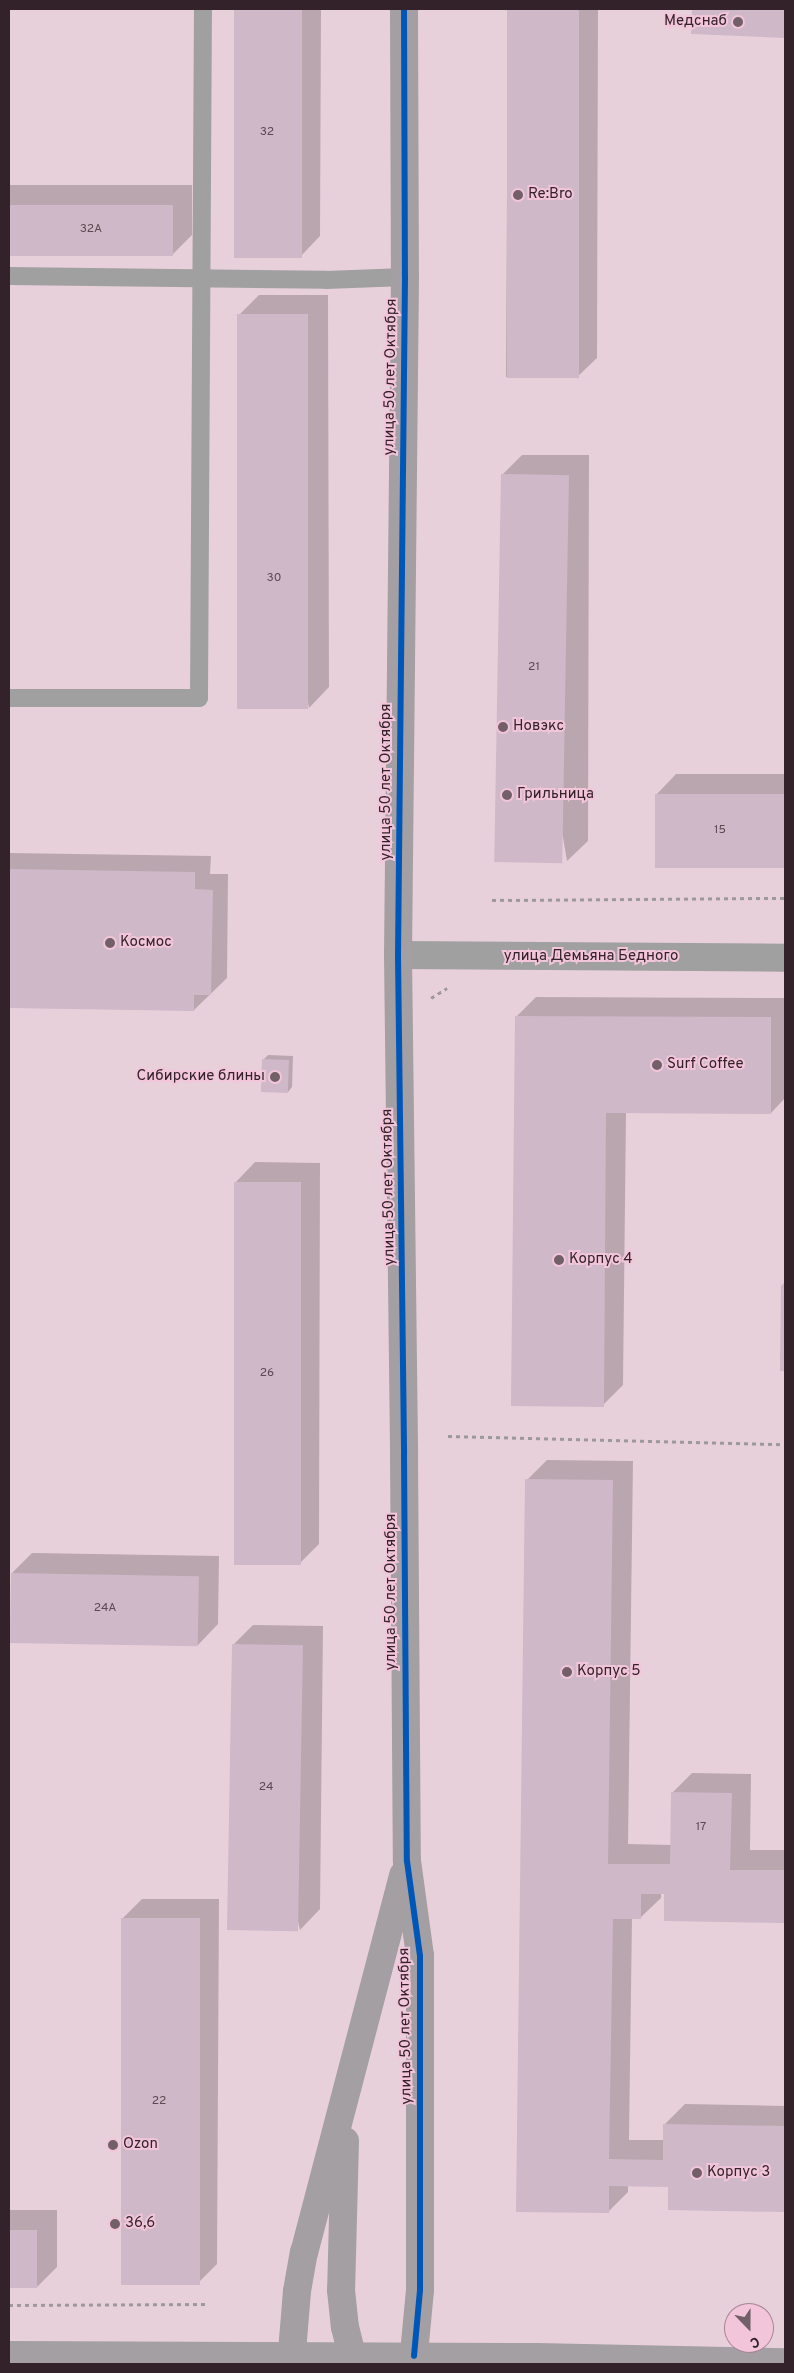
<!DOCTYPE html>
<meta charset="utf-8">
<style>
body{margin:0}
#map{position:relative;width:794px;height:2373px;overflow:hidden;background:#e8d0db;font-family:Overpass,sans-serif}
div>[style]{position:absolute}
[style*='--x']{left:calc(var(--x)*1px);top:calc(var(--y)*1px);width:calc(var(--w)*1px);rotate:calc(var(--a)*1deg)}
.shadow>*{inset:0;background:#0003}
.building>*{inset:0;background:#cfb8c7;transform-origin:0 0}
.path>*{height:3px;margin-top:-1.5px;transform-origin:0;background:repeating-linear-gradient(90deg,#9d999b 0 4px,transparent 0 8px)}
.lane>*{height:18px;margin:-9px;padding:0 9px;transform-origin:9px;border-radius:9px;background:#a0a0a0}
.street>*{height:28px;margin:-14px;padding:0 14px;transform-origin:14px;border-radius:14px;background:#a0a0a0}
.secondary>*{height:28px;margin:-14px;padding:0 14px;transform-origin:14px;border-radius:14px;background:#a39fa2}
.cycleway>*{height:6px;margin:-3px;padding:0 3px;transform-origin:3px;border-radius:3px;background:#0057b8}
.dots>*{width:14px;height:14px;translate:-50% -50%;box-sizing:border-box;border:2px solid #f2c5da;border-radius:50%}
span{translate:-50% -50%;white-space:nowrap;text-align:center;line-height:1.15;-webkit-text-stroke:4px #f2c5da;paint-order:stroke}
.number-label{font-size:12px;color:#5c4953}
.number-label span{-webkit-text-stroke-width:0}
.poi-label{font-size:15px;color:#33222a}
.right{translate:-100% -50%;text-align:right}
.left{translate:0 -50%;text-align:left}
.street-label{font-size:15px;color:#33222a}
.frame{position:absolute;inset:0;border:10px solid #33222a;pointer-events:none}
.north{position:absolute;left:724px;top:2303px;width:50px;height:50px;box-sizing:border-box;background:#f2c5da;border:1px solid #a68494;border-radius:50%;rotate:158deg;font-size:14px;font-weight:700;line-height:20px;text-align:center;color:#33222a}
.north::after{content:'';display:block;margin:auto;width:18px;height:22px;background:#725f68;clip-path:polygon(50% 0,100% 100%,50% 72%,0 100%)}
</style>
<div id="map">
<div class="shadow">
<i style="clip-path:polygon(236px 9px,321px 9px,320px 236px,300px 257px,234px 257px)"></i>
<i style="clip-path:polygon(508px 9px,598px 9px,597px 358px,576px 378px,506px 377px)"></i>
<i style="clip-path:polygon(693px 9px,785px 9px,785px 37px,692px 33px)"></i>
<i style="clip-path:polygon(9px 185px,192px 185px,192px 235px,172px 255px,9px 255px)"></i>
<i style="clip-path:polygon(259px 295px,328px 295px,329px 687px,309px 708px,239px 315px)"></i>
<i style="clip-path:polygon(522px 455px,589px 455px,588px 841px,567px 861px,502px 475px)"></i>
<i style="clip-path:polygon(676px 774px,785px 774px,785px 866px,656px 866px,656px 795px)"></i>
<i style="clip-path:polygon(9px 853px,211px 856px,210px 874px,228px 874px,227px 978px,194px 1010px,9px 1007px)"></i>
<i style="clip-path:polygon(536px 997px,785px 998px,785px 1098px,771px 1113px,626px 1112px,623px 1385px,603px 1405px,516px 1017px)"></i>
<i style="clip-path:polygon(268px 1055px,293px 1056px,292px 1087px,288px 1092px,264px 1059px)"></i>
<i style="clip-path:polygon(255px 1162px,320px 1163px,319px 1544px,299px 1564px,235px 1183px)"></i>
<i style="clip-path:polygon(785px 1282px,785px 1370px,781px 1370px,782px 1286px)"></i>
<i style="clip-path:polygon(547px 1460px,633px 1461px,628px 1844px,672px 1845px,672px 1793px,692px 1773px,751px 1774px,750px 1850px,785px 1850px,785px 1922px,665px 1920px,666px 1893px,661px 1893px,661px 1898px,640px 1918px,632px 1918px,629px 2140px,664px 2140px,664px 2125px,685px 2104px,785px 2106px,785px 2211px,669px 2209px,669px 2186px,628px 2185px,628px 2192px,608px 2212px,527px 1480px)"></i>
<i style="clip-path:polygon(32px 1553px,219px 1556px,218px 1624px,198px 1645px,12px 1573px)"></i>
<i style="clip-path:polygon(253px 1625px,323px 1626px,320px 1909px,300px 1930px,233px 1645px)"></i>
<i style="clip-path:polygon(142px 1899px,219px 1899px,217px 2264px,197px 2284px,122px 1919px)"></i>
<i style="clip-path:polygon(9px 2210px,57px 2210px,57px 2267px,37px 2287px,9px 2287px)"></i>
</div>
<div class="building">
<i style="left:234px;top:9px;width:68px;height:249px"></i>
<i style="left:507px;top:9px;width:72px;height:369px"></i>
<i style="clip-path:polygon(692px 9px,785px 9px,785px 38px,691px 34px)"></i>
<i style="left:9px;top:205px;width:164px;height:51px"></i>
<i style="left:237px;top:314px;width:71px;height:395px"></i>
<i style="left:501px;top:474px;width:68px;height:388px;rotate:1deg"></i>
<i style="left:655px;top:794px;width:130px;height:74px"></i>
<i style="clip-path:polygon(9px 869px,195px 872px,195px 889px,213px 890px,211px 995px,194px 995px,194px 1011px,9px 1008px)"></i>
<i style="clip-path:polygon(515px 1016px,771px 1017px,771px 1114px,606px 1113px,604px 1407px,511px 1406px)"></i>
<i style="left:262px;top:1059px;width:27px;height:33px;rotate:2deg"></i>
<i style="left:234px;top:1182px;width:67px;height:383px"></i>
<i style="clip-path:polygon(781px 1285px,785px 1285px,785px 1371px,780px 1371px)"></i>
<i style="clip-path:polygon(525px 1479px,613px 1480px,608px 1864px,670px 1864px,671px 1792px,732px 1793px,730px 1870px,785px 1870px,785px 1923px,664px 1921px,664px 1894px,641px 1894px,641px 1919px,613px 1919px,609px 2159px,663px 2160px,663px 2124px,785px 2126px,785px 2212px,668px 2210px,668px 2187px,609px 2186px,609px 2213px,516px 2212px)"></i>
<i style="left:11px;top:1573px;width:188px;height:70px;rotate:1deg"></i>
<i style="left:232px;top:1644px;width:71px;height:286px;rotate:1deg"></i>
<i style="left:121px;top:1918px;width:79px;height:367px"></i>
<i style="left:9px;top:2230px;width:28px;height:58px"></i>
</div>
<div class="path">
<i style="--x:492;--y:900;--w:293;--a:-0.4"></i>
<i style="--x:431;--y:998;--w:19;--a:-32"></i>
<i style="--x:448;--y:1436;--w:337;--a:1.4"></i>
<i style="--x:9;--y:2305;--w:200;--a:-0.3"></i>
</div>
<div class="lane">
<i style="--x:9;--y:276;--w:317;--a:0.7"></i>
<i style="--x:326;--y:280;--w:79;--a:-2.2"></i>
<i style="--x:9;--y:698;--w:190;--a:0"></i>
<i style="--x:199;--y:698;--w:689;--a:-89.67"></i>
</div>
<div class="street">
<i style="--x:398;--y:955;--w:387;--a:0.4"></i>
</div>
<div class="secondary">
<i style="--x:404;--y:9;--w:268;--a:89.8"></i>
<i style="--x:405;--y:277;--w:678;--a:90.59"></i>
<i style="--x:398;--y:955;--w:499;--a:89.3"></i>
<i style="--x:404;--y:1454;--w:407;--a:89.6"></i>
<i style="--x:407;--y:1861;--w:96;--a:82.2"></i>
<i style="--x:420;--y:1956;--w:334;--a:90"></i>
<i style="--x:420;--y:2290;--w:74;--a:95.4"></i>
<i style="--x:345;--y:2141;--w:149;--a:91.5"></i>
<i style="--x:341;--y:2290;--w:37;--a:84"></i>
<i style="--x:345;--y:2327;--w:30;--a:76"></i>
<i style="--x:352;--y:2356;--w:9;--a:58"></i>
<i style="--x:9;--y:2355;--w:527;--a:0.22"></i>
<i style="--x:536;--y:2357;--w:249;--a:1.2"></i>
<i style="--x:291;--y:2364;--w:73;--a:-85.3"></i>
<i style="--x:297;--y:2291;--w:39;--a:-80"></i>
<i style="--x:304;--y:2253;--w:391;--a:-75.3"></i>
</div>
<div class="cycleway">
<i style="--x:404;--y:9;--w:268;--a:89.8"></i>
<i style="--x:405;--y:277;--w:678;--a:90.59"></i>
<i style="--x:398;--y:955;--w:499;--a:89.3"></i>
<i style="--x:404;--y:1454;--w:407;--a:89.6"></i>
<i style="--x:407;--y:1861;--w:96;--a:82.2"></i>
<i style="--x:420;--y:1956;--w:334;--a:90"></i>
<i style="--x:420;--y:2290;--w:66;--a:95.2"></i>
</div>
<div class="dots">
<i style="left:738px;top:22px;background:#725f68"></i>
<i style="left:518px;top:195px;background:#725f68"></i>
<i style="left:503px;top:727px;background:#725f68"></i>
<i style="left:507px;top:795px;background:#725f68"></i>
<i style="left:110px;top:943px;background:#725f68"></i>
<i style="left:657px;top:1065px;background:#725f68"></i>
<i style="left:275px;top:1077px;background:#725f68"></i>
<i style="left:559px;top:1260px;background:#725f68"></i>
<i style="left:567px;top:1672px;background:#725f68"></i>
<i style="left:113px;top:2145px;background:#725f68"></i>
<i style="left:697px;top:2173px;background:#725f68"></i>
<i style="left:115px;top:2224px;background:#725f68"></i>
</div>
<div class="number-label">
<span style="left:267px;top:133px">32</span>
<span style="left:91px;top:230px">32А</span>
<span style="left:274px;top:579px">30</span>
<span style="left:534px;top:668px">21</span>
<span style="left:720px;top:831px">15</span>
<span style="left:267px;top:1374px">26</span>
<span style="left:105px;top:1609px">24А</span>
<span style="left:266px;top:1788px">24</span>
<span style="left:701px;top:1828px">17</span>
<span style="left:159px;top:2102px">22</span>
</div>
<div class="poi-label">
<span class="right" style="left:727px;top:22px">Медснаб</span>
<span class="left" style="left:528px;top:195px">Re:Bro</span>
<span class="left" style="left:513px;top:727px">Новэкс</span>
<span class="left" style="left:517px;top:795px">Грильница</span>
<span class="left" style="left:120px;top:943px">Космос</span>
<span class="left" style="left:667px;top:1065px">Surf Coffee</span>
<span class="right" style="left:265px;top:1077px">Сибирские блины</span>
<span class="left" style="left:569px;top:1260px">Корпус 4</span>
<span class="left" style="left:577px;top:1672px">Корпус 5</span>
<span class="left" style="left:123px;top:2145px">Ozon</span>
<span class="left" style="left:707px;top:2173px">Корпус 3</span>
<span class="left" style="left:125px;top:2224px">36,6</span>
</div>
<div class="street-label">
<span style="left:391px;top:377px;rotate:-89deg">улица 50 лет Октября</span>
<span style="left:387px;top:782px;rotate:-90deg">улица 50 лет Октября</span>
<span style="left:591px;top:957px">улица Демьяна Бедного</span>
<span style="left:389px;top:1187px;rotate:-91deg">улица 50 лет Октября</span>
<span style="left:392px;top:1592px;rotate:-90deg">улица 50 лет Октября</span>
<span style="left:406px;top:2026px;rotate:-91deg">улица 50 лет Октября</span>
</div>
<div class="frame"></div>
<div class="north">С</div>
</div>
